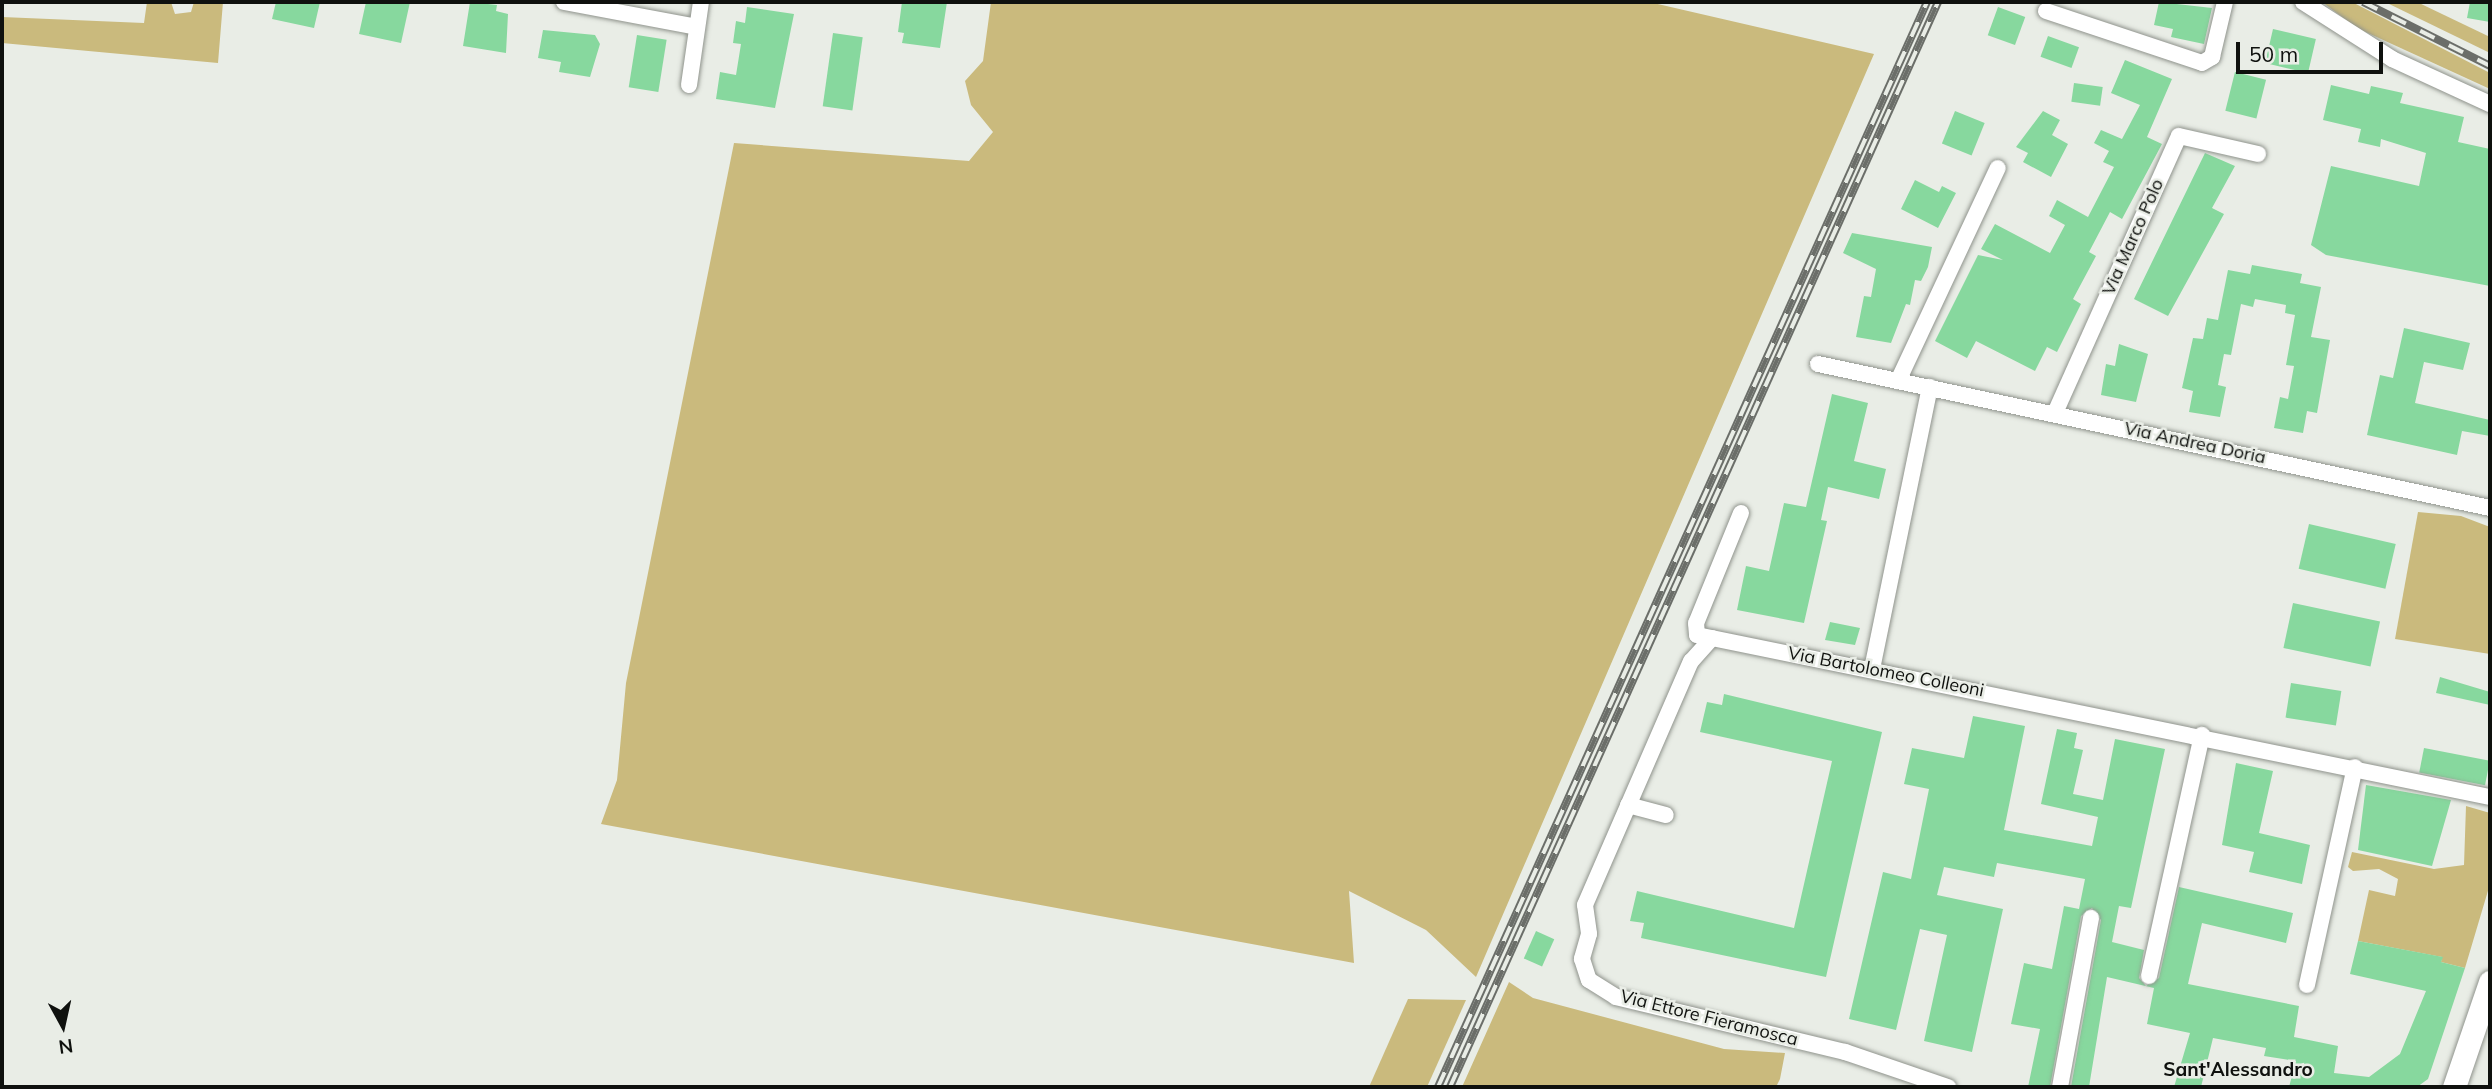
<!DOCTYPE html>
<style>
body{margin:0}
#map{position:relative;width:2492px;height:1089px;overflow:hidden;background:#e9ede6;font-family:Mulish,sans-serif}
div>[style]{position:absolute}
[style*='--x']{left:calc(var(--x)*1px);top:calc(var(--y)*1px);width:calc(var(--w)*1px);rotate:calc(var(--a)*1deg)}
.green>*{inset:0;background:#caba7d}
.building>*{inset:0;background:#87d89e;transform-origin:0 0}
.roads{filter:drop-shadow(0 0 2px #8f938c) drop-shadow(0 0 2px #8f938c)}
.street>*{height:16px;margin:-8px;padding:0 8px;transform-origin:8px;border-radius:8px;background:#fff}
.secondary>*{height:23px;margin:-11.5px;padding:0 11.5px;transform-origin:11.5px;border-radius:11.5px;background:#fff}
.rail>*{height:8px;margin-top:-4px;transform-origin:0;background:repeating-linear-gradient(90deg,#e9ede6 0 16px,#6b6e69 0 32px);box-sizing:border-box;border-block:2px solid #6b6e69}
span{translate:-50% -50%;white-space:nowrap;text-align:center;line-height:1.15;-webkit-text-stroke:5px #e9ede6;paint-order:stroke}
.street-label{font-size:18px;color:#0f110e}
.neighbourhood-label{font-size:19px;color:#0f110e;font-weight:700}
.frame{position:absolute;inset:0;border:4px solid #0f110e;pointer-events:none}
.north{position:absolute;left:28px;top:991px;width:70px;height:70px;-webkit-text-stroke:5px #e9ede6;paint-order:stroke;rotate:172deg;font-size:19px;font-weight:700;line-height:28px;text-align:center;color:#0f110e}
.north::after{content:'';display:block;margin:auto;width:24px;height:32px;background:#0f110e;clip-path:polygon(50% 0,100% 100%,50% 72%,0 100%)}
.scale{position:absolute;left:2236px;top:42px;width:147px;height:32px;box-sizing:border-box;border:4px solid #0f110e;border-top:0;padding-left:9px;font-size:21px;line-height:24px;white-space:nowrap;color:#0f110e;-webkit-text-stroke:5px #e9ede6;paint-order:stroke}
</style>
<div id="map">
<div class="green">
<i style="clip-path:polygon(147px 2px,171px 2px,175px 14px,191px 12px,194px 2px,223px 2px,218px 63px,2px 43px,2px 17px,144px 23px)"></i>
<i style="clip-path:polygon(991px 2px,1649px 2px,1874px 54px,1476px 977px,1426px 930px,1349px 891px,1354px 963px,601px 824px,617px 780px,626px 683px,734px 143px,969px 161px,993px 132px,971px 105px,965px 81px,983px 61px)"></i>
<i style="clip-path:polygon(2322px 2px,2352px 2px,2490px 73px,2490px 89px,2357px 28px)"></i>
<i style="clip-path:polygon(2385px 2px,2417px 2px,2490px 37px,2490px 53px)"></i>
<i style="clip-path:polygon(2418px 512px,2461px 516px,2490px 527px,2490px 654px,2395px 639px)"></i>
<i style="clip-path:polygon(2466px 806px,2490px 813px,2490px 884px,2465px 968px,2441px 962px,2442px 957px,2358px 941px,2369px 890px,2395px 896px,2398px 879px,2379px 869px,2353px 871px,2348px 867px,2352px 852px,2434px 869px,2464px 865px)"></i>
<i style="clip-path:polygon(1509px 982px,1533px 998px,1724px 1049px,1785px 1053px,1780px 1079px,1776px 1087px,1462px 1087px)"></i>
<i style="clip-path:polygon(1408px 999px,1466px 1000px,1427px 1087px,1369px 1087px)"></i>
</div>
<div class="building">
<i style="clip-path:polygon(276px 2px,320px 2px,314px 28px,272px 19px)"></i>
<i style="clip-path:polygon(366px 2px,410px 2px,401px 43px,359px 34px)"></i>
<i style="clip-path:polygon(470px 2px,497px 5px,496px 11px,508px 14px,506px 53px,463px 46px)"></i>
<i style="clip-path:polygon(902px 2px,947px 2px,940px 48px,902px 43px,904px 33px,898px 32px)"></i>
<i style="clip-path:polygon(2159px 2px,2212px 8px,2204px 44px,2171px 37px,2173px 29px,2154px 25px)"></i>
<i style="clip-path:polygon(2470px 2px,2490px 2px,2490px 22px,2467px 18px)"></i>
<i style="clip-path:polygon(747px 7px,794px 14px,775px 108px,716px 99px,720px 72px,736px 75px,741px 44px,733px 43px,736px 21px,745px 23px)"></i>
<i style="left:1998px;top:7px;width:29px;height:30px;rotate:20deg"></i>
<i style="left:2273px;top:29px;width:44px;height:35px;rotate:13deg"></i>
<i style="clip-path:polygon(543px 30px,595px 35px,600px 44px,590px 77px,559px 72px,561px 62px,538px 58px)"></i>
<i style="left:833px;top:33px;width:30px;height:74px;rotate:8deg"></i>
<i style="left:637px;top:35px;width:30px;height:53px;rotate:9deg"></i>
<i style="left:2048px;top:36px;width:33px;height:22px;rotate:20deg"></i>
<i style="clip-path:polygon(2125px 60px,2172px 79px,2147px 137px,2162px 144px,2122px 219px,2110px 212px,2089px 252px,2096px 256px,2073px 299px,2081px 304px,2057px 352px,2047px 347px,2035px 371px,1976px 341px,1967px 358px,1935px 341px,1978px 255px,2003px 260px,1981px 249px,1995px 224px,2050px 253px,2065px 225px,2049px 216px,2057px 200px,2088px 217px,2114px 167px,2103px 162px,2109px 151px,2094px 143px,2101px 130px,2122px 139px,2140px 105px,2111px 93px)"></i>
<i style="left:2235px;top:72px;width:32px;height:40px;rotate:14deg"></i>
<i style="left:2074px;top:83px;width:29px;height:19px;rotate:8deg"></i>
<i style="clip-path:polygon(2331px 85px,2369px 94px,2371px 86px,2403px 93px,2400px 103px,2464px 117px,2458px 142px,2490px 149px,2490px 286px,2326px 255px,2311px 245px,2331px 166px,2419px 186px,2426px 153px,2381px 139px,2380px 147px,2358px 142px,2361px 129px,2323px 120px)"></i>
<i style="left:1955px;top:111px;width:32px;height:35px;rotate:22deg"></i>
<i style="clip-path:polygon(2043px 111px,2060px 120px,2052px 135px,2068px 144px,2051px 177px,2023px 162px,2028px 153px,2016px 147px)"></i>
<i style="clip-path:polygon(2205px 153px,2235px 166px,2212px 208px,2224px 214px,2168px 316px,2134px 299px)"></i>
<i style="clip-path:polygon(1915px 180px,1939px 192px,1942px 186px,1956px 193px,1938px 228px,1901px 209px)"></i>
<i style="clip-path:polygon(1852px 233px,1932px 247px,1928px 267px,1921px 281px,1915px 280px,1910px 305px,1906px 304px,1891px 343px,1856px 337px,1864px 296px,1871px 297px,1876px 269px,1843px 253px)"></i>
<i style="clip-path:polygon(2252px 265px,2302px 274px,2300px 283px,2321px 287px,2311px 337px,2330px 340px,2317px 413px,2307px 411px,2303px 433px,2274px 428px,2280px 397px,2288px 399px,2294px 366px,2286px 365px,2295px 315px,2285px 313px,2286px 305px,2255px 299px,2253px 307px,2241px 304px,2231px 355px,2224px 354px,2218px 385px,2226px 387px,2220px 417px,2189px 412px,2193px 391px,2182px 388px,2193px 338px,2203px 339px,2207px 318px,2218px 320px,2228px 270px,2250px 274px)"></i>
<i style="clip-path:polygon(2404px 328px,2470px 343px,2463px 370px,2424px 362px,2415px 403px,2490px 420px,2490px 436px,2462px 431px,2457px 455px,2367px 435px,2380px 375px,2393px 378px)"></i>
<i style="clip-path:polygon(2119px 344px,2148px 354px,2136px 402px,2101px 395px,2106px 364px,2115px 366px)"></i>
<i style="clip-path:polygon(1832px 394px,1868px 403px,1854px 461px,1886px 469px,1879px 499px,1828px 487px,1821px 520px,1827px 521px,1804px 623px,1737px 610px,1746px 566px,1769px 571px,1784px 503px,1806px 507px)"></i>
<i style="left:2309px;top:524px;width:89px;height:46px;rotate:13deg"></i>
<i style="left:2293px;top:603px;width:89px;height:46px;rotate:12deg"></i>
<i style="clip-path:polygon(1830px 622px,1860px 628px,1855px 645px,1825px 640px)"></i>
<i style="clip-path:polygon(2440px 677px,2490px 692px,2490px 705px,2436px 693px)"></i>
<i style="left:2291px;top:683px;width:51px;height:35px;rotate:9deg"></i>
<i style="clip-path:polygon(1724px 694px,1882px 732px,1826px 977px,1641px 938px,1644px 923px,1630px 921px,1637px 891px,1794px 928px,1832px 761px,1700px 732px,1707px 702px,1722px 705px)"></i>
<i style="clip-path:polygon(1973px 716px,2025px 726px,2004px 830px,2092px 846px,2098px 817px,2041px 804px,2057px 729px,2077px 733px,2074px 748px,2083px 750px,2073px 794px,2103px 800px,2115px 739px,2165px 749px,2131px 908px,2119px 906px,2112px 942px,2144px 950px,2139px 978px,2146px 986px,2159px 978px,2179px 887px,2293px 913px,2286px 943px,2202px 923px,2188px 984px,2299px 1006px,2294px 1037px,2338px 1046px,2334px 1073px,2369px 1077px,2400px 1054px,2426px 991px,2350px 974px,2358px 941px,2443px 957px,2441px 962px,2465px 968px,2428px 1079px,2417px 1087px,2289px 1087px,2296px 1061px,2264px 1056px,2266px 1048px,2213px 1038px,2201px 1087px,2174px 1087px,2190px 1033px,2147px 1024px,2154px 988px,2107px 977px,2089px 1087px,2071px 1087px,2101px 920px,2092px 908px,2081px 916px,2050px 1087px,2028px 1087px,2040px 1029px,2011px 1024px,2024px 963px,2052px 969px,2064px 906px,2079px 909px,2085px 879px,1997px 863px,1994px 877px,1944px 867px,1937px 895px,2003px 909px,1972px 1052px,1924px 1041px,1947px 935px,1920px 929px,1896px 1030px,1849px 1019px,1883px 872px,1911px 879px,1929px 789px,1904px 784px,1912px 748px,1964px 758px)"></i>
<i style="left:2424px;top:748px;width:67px;height:25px;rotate:11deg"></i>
<i style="clip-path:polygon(2236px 763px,2273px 771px,2259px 833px,2310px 845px,2302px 884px,2249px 872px,2254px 852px,2222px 845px)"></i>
<i style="clip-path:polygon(2366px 785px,2451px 800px,2432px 866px,2358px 850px)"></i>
<i style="left:1536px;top:931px;width:20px;height:30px;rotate:24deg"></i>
</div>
<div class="roads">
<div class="street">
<i style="--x:564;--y:2;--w:135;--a:10.6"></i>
<i style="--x:2303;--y:2;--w:106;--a:32.6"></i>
<i style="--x:2392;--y:59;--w:108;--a:24.7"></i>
<i style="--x:2046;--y:11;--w:164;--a:18.4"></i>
<i style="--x:2202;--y:63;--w:12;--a:-31"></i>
<i style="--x:2212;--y:57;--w:57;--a:-76.7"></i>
<i style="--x:689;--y:85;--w:84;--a:-81.8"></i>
<i style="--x:1818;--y:364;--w:687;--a:12.09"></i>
<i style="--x:1898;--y:381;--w:235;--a:-64.9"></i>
<i style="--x:2055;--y:413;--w:303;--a:-65.9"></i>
<i style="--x:2179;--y:136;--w:81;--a:12.8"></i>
<i style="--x:1741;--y:513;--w:119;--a:112.2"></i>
<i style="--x:1696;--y:623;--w:12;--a:85"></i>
<i style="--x:1697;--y:635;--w:809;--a:11.55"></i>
<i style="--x:1712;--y:638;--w:31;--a:132"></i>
<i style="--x:1691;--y:661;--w:266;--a:113.5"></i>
<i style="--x:1585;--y:905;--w:29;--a:82"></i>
<i style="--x:1589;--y:934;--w:26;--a:106"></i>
<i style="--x:1582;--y:959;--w:22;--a:72"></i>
<i style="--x:1589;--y:980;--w:32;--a:32"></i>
<i style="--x:1616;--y:997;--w:236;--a:13.5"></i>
<i style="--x:1845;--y:1052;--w:109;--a:18.8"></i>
<i style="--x:1872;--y:669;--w:288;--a:-78.4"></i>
<i style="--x:1628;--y:805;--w:39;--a:15"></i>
<i style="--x:2149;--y:976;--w:247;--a:-77.6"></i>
<i style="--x:2307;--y:985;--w:223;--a:-77.6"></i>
<i style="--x:2060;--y:1087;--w:172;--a:-79.6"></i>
</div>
<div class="secondary">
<i style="--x:2454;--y:1087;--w:111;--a:-71.1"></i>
</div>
</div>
<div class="rail">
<i style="--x:2363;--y:2;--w:142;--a:26.7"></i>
<i style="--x:1438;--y:1087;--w:1190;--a:-65.74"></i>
<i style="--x:1450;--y:1087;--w:1190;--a:-65.78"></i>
</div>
<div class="street-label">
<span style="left:2133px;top:237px;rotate:-66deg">Via Marco Polo</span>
<span style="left:2195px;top:443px;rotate:12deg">Via Andrea Doria</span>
<span style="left:1886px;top:672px;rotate:11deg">Via Bartolomeo Colleoni</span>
<span style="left:1709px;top:1018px;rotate:14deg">Via Ettore Fieramosca</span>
</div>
<div class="neighbourhood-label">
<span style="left:2238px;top:1070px">Sant'Alessandro</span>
</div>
<div class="frame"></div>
<div class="north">N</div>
<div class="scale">50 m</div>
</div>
